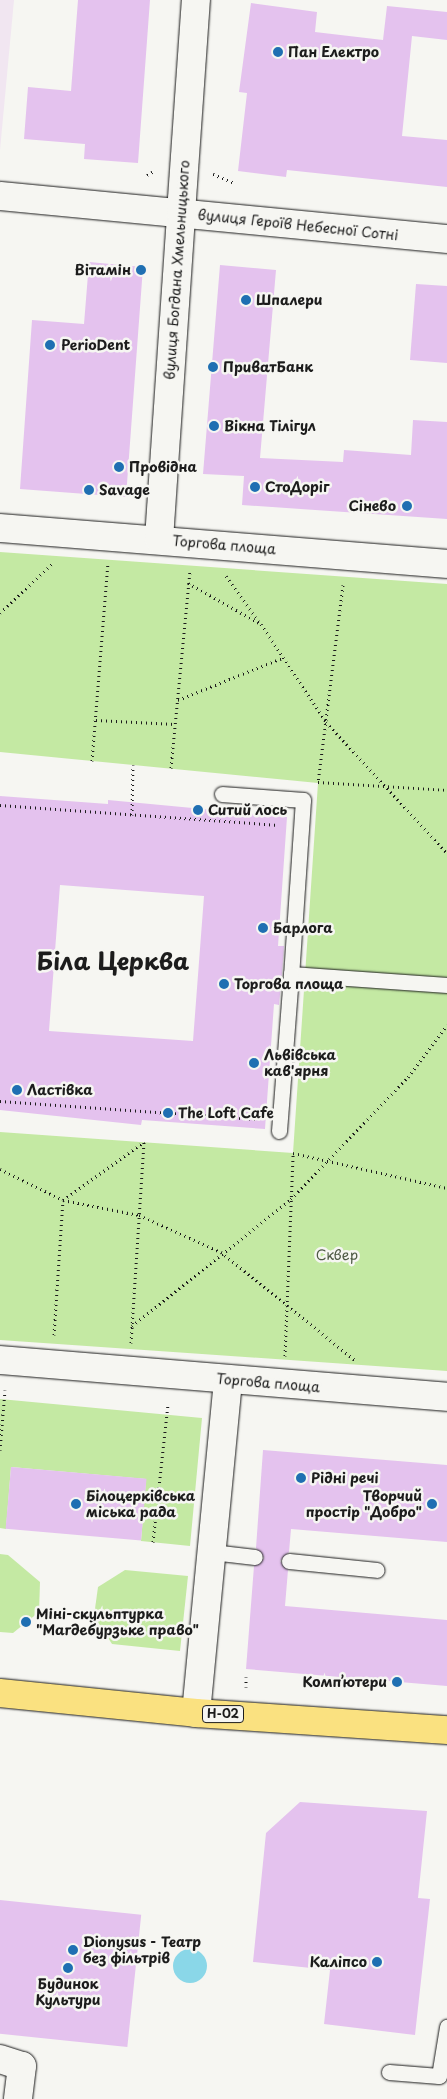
<!DOCTYPE html>
<meta charset="utf-8">
<style>
body{margin:0}
#map{position:relative;width:447px;height:2099px;overflow:hidden;background:#f6f6f2;font-family:"Playpen Sans",sans-serif}
div>[style]{position:absolute}
[style*='--x']{left:calc(var(--x)*1px);top:calc(var(--y)*1px);width:calc(var(--w)*1px);rotate:calc(var(--a)*1deg)}
.built>*{inset:0;background:#f1e6f1}
.green>*{inset:0;background:#c4e9a3}
.water>*{inset:0;background:#8ad7e8}
.round{border-radius:50%}
.building>*{inset:0;background:#e4c2ee;transform-origin:0 0}
.path>*{height:3px;margin-top:-1.5px;transform-origin:0;background:repeating-linear-gradient(90deg,#1c1c1c 0 1px,transparent 0 5px)}
.roads{filter:drop-shadow(0 0 1px #1c1c1c) drop-shadow(0 0 1px #1c1c1c)}
.service>*{height:15px;margin:-7.5px;padding:0 7.5px;transform-origin:7.5px;border-radius:7.5px;background:#f6f6f2}
.minor>*{height:28px;margin:-14px;padding:0 14px;transform-origin:14px;border-radius:14px;background:#f6f6f2}
.tertiary>*{height:28px;margin:-14px;padding:0 14px;transform-origin:14px;border-radius:14px;background:#f6f6f2}
.primary>*{height:28px;margin:-14px;padding:0 14px;transform-origin:14px;border-radius:14px;background:#fae180}
.dots>*{width:14px;height:14px;translate:-50% -50%;box-sizing:border-box;border:2px solid #f6f6f2;border-radius:50%}
span{translate:-50% -50%;white-space:nowrap;text-align:center;line-height:1.15;-webkit-text-stroke:5px #f6f6f2;paint-order:stroke}
.shield-label span{padding:1px 4px;background:#f6f6f2;border:1px solid;border-radius:4px;-webkit-text-stroke-width:0}
.shield-label{font-size:12px;color:#1c1c1c;font-weight:700}
.poi-label{font-size:14px;color:#1c1c1c;font-weight:700}
.left{translate:0 -50%;text-align:left}
.right{translate:-100% -50%;text-align:right}
.street-label{font-size:14px;color:#1c1c1c}
.park-label{font-size:14px;color:#4e5a44}
.town-label{font-size:24px;color:#1c1c1c;font-weight:700}
</style>
<div id="map">
<div class="built">
<i style="clip-path:polygon(0 0,14px 0,0 150px)"></i>
</div>
<div class="green">
<i style="clip-path:polygon(0 552px,447px 584px,447px 1371px,0 1340px,0 1132px,293px 1153px,318px 783px,0 752px)"></i>
<i style="clip-path:polygon(0 1399px,202px 1418px,190px 1546px,141px 1541px,146px 1479px,11px 1467px,6px 1529px,0 1528px)"></i>
<i style="clip-path:polygon(0 1554px,8px 1555px,40px 1582px,39px 1612px,13px 1633px,0 1632px)"></i>
<i style="clip-path:polygon(125px 1570px,188px 1576px,180px 1651px,112px 1644px,94px 1616px,98px 1587px)"></i>
</div>
<div class="water">
<i class="round" style="left:173px;top:1949px;width:34px;height:34px"></i>
</div>
<div class="building">
<i style="clip-path:polygon(78px 0,150px 0,138px 163px,84px 159px,85px 144px,24px 139px,28px 87px,71px 91px)"></i>
<i style="clip-path:polygon(251px 3px,317px 12px,315px 32px,383px 40px,387px 6px,447px 12px,447px 40px,412px 36px,402px 136px,447px 140px,447px 187px,287px 170px,286px 177px,238px 171px,247px 93px,239px 92px)"></i>
<i style="clip-path:polygon(89px 262px,143px 267px,126px 497px,20px 489px,32px 320px,84px 324px)"></i>
<i style="clip-path:polygon(220px 265px,276px 270px,260px 458px,343px 462px,344px 450px,411px 455px,413px 420px,447px 422px,447px 519px,242px 505px,244px 476px,203px 474px)"></i>
<i style="clip-path:polygon(416px 284px,447px 286px,447px 363px,410px 360px)"></i>
<i style="clip-path:polygon(evenodd,0 796px,108px 804px,108px 800px,287px 817px,278px 946px,284px 946px,282px 973px,279px 1005px,274px 1004px,265px 1129px,142px 1120px,141px 1125px,0 1110px,0 796px,60px 885px,204px 896px,193px 1041px,49px 1031px,60px 885px)"></i>
<i style="clip-path:polygon(263px 1450px,447px 1465px,447px 1542px,291px 1529px,289px 1552px,280px 1561px,288px 1570px,285px 1606px,447px 1620px,447px 1686px,246px 1669px,254px 1566px,264px 1558px,256px 1548px)"></i>
<i style="left:11px;top:1467px;width:136px;height:62px;rotate:5deg"></i>
<i style="clip-path:polygon(300px 1802px,427px 1811px,418px 1898px,430px 1899px,415px 2035px,324px 2024px,330px 1970px,253px 1962px,266px 1833px)"></i>
<i style="left:0;top:1900px;width:142px;height:133px;rotate:6deg"></i>
</div>
<div class="path">
<i style="--x:213;--y:174;--w:23;--a:23"></i>
<i style="--x:147;--y:175;--w:8;--a:-30"></i>
<i style="--x:226;--y:576;--w:57;--a:54.3"></i>
<i style="--x:188;--y:583;--w:84;--a:29.3"></i>
<i style="--x:261;--y:624;--w:118;--a:56.4"></i>
<i style="--x:326;--y:722;--w:178;--a:47.3"></i>
<i style="--x:343;--y:585;--w:199;--a:97.2"></i>
<i style="--x:318;--y:782;--w:129;--a:3.5"></i>
<i style="--x:0;--y:613;--w:74;--a:-43.4"></i>
<i style="--x:178;--y:700;--w:112;--a:-22"></i>
<i style="--x:96;--y:720;--w:79;--a:2.9"></i>
<i style="--x:92;--y:761;--w:198;--a:-85.4"></i>
<i style="--x:171;--y:768;--w:197;--a:-84.5"></i>
<i style="--x:0;--y:805;--w:279;--a:4.1"></i>
<i style="--x:132;--y:815;--w:50;--a:-88.9"></i>
<i style="--x:0;--y:1101;--w:257;--a:4"></i>
<i style="--x:0;--y:1169;--w:70;--a:26.2"></i>
<i style="--x:63;--y:1200;--w:77;--a:11.2"></i>
<i style="--x:139;--y:1215;--w:90;--a:24.3"></i>
<i style="--x:221;--y:1252;--w:172;--a:38.9"></i>
<i style="--x:132;--y:1326;--w:203;--a:-38.6"></i>
<i style="--x:291;--y:1199;--w:169;--a:-46.2"></i>
<i style="--x:408;--y:1077;--w:65;--a:-53.1"></i>
<i style="--x:54;--y:1335;--w:135;--a:-86.2"></i>
<i style="--x:63;--y:1200;--w:100;--a:-35.6"></i>
<i style="--x:131;--y:1343;--w:201;--a:-86.3"></i>
<i style="--x:285;--y:1356;--w:203;--a:-87.7"></i>
<i style="--x:293;--y:1153;--w:158;--a:12.8"></i>
<i style="--x:0;--y:1450;--w:60;--a:-85.2"></i>
<i style="--x:153;--y:1542;--w:139;--a:-83.8"></i>
<i style="--x:246;--y:1687;--w:10;--a:-90"></i>
</div>
<div class="roads">
<div class="service">
<i style="--x:222;--y:794;--w:81;--a:4.2"></i>
<i style="--x:303;--y:800;--w:174;--a:93.9"></i>
<i style="--x:291;--y:974;--w:156;--a:4"></i>
<i style="--x:279;--y:1131;--w:157;--a:-85.6"></i>
<i style="--x:212;--y:1552;--w:43;--a:6.6"></i>
<i style="--x:289;--y:1561;--w:88;--a:5.8"></i>
<i style="--x:389;--y:2072;--w:50;--a:4.6"></i>
<i style="--x:439;--y:2076;--w:50;--a:-80.7"></i>
</div>
<div class="minor">
<i style="--x:0;--y:528;--w:448;--a:4.6"></i>
<i style="--x:159;--y:539;--w:327;--a:-86.1"></i>
<i style="--x:0;--y:1360;--w:449;--a:4.7"></i>
<i style="--x:196;--y:1713;--w:335;--a:-84.5"></i>
<i style="--x:0;--y:2059;--w:23;--a:18"></i>
<i style="--x:22;--y:2066;--w:33;--a:97"></i>
</div>
<div class="tertiary">
<i style="--x:0;--y:196;--w:449;--a:5.5"></i>
<i style="--x:181;--y:213;--w:214;--a:-86"></i>
</div>
<div class="primary">
<i style="--x:0;--y:1693;--w:197;--a:5.8"></i>
<i style="--x:196;--y:1713;--w:252;--a:3.9"></i>
</div>
</div>
<div class="dots">
<i style="left:278px;top:52px;background:#1f6fb2"></i>
<i style="left:141px;top:270px;background:#1f6fb2"></i>
<i style="left:246px;top:300px;background:#1f6fb2"></i>
<i style="left:50px;top:345px;background:#1f6fb2"></i>
<i style="left:213px;top:367px;background:#1f6fb2"></i>
<i style="left:214px;top:426px;background:#1f6fb2"></i>
<i style="left:119px;top:467px;background:#1f6fb2"></i>
<i style="left:255px;top:487px;background:#1f6fb2"></i>
<i style="left:89px;top:490px;background:#1f6fb2"></i>
<i style="left:407px;top:506px;background:#1f6fb2"></i>
<i style="left:198px;top:810px;background:#1f6fb2"></i>
<i style="left:263px;top:928px;background:#1f6fb2"></i>
<i style="left:224px;top:984px;background:#1f6fb2"></i>
<i style="left:254px;top:1063px;background:#1f6fb2"></i>
<i style="left:17px;top:1090px;background:#1f6fb2"></i>
<i style="left:168px;top:1113px;background:#1f6fb2"></i>
<i style="left:301px;top:1478px;background:#1f6fb2"></i>
<i style="left:76px;top:1504px;background:#1f6fb2"></i>
<i style="left:432px;top:1504px;background:#1f6fb2"></i>
<i style="left:26px;top:1622px;background:#1f6fb2"></i>
<i style="left:397px;top:1682px;background:#1f6fb2"></i>
<i style="left:73px;top:1950px;background:#1f6fb2"></i>
<i style="left:377px;top:1962px;background:#1f6fb2"></i>
<i style="left:68px;top:1968px;background:#1f6fb2"></i>
</div>
<div class="shield-label">
<span style="left:223px;top:1714px">Н-02</span>
</div>
<div class="poi-label">
<span class="left" style="left:288px;top:52px">Пан Електро</span>
<span class="right" style="left:131px;top:270px">Вітамін</span>
<span class="left" style="left:256px;top:300px">Шпалери</span>
<span class="left" style="left:61px;top:345px">PerioDent</span>
<span class="left" style="left:223px;top:367px">ПриватБанк</span>
<span class="left" style="left:224px;top:426px">Вікна Тілігул</span>
<span class="left" style="left:129px;top:467px">Провідна</span>
<span class="left" style="left:265px;top:487px">СтоДоріг</span>
<span class="left" style="left:99px;top:490px">Savage</span>
<span class="right" style="left:396px;top:506px">Сінево</span>
<span class="left" style="left:208px;top:810px">Ситий лось</span>
<span class="left" style="left:273px;top:928px">Барлога</span>
<span class="left" style="left:234px;top:984px">Торгова площа</span>
<span class="left" style="left:264px;top:1063px">Львівська<br>кав'ярня</span>
<span class="left" style="left:27px;top:1090px">Ластівка</span>
<span class="left" style="left:178px;top:1113px">The Loft Cafe</span>
<span class="left" style="left:311px;top:1478px">Рідні речі</span>
<span class="left" style="left:86px;top:1504px">Білоцерківська<br>міська рада</span>
<span class="right" style="left:422px;top:1504px">Творчий<br>простір "Добро"</span>
<span class="left" style="left:36px;top:1622px">Міні-скульптурка<br>"Магдебурзьке право"</span>
<span class="right" style="left:387px;top:1682px">Комп’ютери</span>
<span class="left" style="left:83px;top:1950px">Dionysus - Театр<br>без фільтрів</span>
<span class="right" style="left:367px;top:1962px">Каліпсо</span>
<span style="left:68px;top:1992px">Будинок<br>Культури</span>
</div>
<div class="street-label">
<span style="left:298px;top:225px;rotate:6deg">вулиця Героїв Небесної Сотні</span>
<span style="left:177px;top:270px;rotate:-86deg">вулиця Богдана Хмельницького</span>
<span style="left:224px;top:545px;rotate:5deg">Торгова площа</span>
<span style="left:268px;top:1383px;rotate:5deg">Торгова площа</span>
</div>
<div class="park-label">
<span style="left:337px;top:1255px">Сквер</span>
</div>
<div class="town-label">
<span style="left:113px;top:961px">Біла Церква</span>
</div>
</div>
